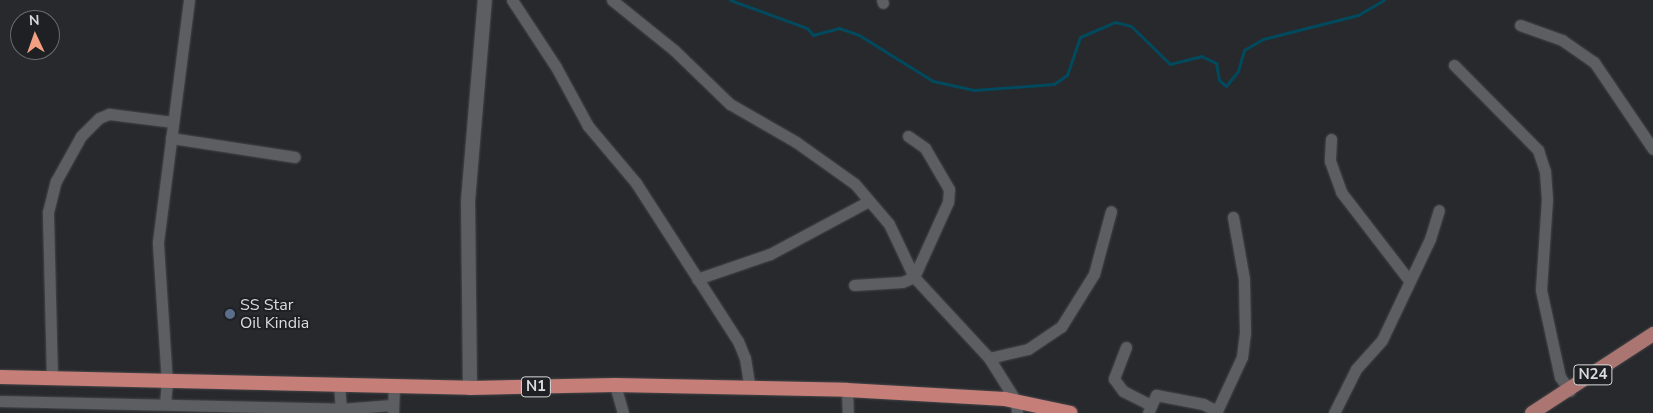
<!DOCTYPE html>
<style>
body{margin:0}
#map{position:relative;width:1653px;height:413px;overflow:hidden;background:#28292d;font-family:"Nunito Sans",sans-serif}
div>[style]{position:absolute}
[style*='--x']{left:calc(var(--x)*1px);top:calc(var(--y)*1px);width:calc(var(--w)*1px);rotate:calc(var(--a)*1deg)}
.stream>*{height:3px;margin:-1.5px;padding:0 1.5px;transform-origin:1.5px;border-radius:1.5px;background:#014a5e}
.roads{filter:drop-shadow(0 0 1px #454649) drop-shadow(0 0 1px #454649)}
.minor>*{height:11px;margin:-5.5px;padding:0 5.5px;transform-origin:5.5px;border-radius:5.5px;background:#5c5e62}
.tertiary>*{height:14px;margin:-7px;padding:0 7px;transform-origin:7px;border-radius:7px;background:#5c5e62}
.primary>*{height:14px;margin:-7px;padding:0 7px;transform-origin:7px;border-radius:7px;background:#ab7672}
.trunk>*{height:14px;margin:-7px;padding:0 7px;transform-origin:7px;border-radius:7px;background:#c57e78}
.dots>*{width:14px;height:14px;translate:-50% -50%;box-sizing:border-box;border:2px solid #1e2023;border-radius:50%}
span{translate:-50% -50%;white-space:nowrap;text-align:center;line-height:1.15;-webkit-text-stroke:4px #1e2023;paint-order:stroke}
.shield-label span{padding:1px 4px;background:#1e2023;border:1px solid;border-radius:4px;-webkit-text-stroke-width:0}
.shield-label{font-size:15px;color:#dadbdd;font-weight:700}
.poi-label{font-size:16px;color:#dadbdd}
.left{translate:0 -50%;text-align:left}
.north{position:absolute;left:10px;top:10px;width:50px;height:50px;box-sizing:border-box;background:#1e2023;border:1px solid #696b6d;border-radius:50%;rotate:357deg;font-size:14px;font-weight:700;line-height:20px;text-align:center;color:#dadbdd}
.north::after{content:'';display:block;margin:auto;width:18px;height:22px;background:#f2a081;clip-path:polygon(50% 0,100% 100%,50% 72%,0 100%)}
</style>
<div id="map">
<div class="stream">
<i style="--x:730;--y:0;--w:82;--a:20"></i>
<i style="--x:807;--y:28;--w:9;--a:49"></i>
<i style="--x:813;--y:35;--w:27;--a:-15"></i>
<i style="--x:839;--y:28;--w:21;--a:19"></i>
<i style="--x:859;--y:35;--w:87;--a:31.9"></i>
<i style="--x:933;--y:81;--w:42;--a:12.4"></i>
<i style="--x:974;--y:90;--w:80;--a:-4.3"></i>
<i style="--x:1054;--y:84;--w:16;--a:-35"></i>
<i style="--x:1067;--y:75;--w:40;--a:-71.1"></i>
<i style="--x:1080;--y:37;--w:38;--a:-23"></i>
<i style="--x:1115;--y:22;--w:16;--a:14"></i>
<i style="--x:1131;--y:26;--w:54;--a:44.3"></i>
<i style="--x:1170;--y:64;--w:32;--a:-14"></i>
<i style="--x:1201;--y:56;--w:17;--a:25"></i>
<i style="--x:1216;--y:63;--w:17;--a:80"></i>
<i style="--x:1219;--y:80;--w:9;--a:41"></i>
<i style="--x:1226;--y:86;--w:19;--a:-51"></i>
<i style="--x:1238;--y:71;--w:22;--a:-74"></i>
<i style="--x:1244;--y:50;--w:22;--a:-30"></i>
<i style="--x:1263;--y:39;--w:98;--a:-14.2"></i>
<i style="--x:1358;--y:15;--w:30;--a:-30"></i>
</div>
<div class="roads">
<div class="minor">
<i style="--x:512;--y:0;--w:80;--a:56.7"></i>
<i style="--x:556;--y:67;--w:67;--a:61.5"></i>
<i style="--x:588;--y:126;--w:75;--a:49.9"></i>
<i style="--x:636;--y:183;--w:188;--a:57.2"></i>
<i style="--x:738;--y:341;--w:18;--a:68"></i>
<i style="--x:745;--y:358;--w:30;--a:81"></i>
<i style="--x:612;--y:0;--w:80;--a:38.9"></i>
<i style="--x:674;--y:50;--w:78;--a:44"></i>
<i style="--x:730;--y:104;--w:76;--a:29.9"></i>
<i style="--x:796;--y:142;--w:72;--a:35.4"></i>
<i style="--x:855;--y:184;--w:52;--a:49.6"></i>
<i style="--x:889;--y:224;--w:59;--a:64.7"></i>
<i style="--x:914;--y:277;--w:13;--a:157"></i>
<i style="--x:902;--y:282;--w:48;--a:176.4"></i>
<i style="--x:882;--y:0;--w:3;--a:72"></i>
<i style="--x:1520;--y:25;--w:45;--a:19.7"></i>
<i style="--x:1562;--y:40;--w:39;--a:35"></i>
<i style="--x:1594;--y:62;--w:105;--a:55.9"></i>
<i style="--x:1454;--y:65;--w:120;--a:45.3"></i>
<i style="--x:1538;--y:150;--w:22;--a:72"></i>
<i style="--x:1545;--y:171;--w:28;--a:86"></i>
<i style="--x:1547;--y:199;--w:91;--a:93.8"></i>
<i style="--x:1541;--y:290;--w:89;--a:77.7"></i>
<i style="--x:1560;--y:377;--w:17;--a:54"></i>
<i style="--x:908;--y:136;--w:21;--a:35"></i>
<i style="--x:925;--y:148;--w:48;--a:59.7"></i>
<i style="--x:949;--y:189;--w:13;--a:94"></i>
<i style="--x:948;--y:202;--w:82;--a:114.4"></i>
<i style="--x:914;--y:277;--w:110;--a:47.2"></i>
<i style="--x:989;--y:358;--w:51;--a:57.9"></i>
<i style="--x:1016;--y:401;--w:12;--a:85"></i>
<i style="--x:171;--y:138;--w:125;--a:8.7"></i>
<i style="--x:1331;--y:139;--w:22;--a:93"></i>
<i style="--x:1330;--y:161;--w:33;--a:70"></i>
<i style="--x:1341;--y:192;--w:110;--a:52.4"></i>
<i style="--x:697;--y:279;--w:77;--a:-18.9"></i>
<i style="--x:770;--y:254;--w:112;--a:-28.2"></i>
<i style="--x:1126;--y:347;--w:34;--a:111"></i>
<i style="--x:1114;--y:379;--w:15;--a:53"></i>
<i style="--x:1123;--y:391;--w:29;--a:27"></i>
<i style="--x:989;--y:358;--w:40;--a:-13"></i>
<i style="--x:1028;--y:349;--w:40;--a:-34"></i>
<i style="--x:1061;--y:327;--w:62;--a:-58.1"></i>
<i style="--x:1094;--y:274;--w:65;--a:-74.9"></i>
<i style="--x:52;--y:379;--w:167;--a:-91.4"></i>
<i style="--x:48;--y:212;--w:32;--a:-76"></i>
<i style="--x:56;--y:181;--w:51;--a:-60.9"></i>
<i style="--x:81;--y:136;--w:25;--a:-45"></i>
<i style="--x:99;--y:118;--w:11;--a:-22"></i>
<i style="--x:109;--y:114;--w:64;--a:7.1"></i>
<i style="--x:339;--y:383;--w:26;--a:86"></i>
<i style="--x:615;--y:385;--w:29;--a:74"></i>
<i style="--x:847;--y:390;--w:23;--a:88"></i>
<i style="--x:0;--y:401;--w:341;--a:1.3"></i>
<i style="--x:341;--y:409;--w:51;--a:-4.5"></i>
<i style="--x:165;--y:404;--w:21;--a:-85"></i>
<i style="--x:167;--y:383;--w:141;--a:-93.7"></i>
<i style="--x:158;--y:242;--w:244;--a:-82.7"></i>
<i style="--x:393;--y:413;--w:29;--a:-88"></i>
<i style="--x:1148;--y:413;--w:20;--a:-66"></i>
<i style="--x:1156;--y:395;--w:48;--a:10.8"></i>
<i style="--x:1203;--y:404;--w:16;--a:27"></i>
<i style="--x:1216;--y:413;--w:62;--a:-65.1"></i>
<i style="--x:1242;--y:357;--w:24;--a:-83"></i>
<i style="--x:1245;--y:333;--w:54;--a:-91.1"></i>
<i style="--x:1244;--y:279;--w:63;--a:-100.1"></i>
<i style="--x:1334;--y:413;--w:49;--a:-63.4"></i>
<i style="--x:1356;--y:369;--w:39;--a:-48"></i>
<i style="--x:1382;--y:340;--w:112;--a:-64.6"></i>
<i style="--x:1430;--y:239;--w:30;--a:-73"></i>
</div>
<div class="tertiary">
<i style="--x:470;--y:388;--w:187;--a:-90.6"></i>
<i style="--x:468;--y:201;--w:202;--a:-85.2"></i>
</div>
<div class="primary">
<i style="--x:1532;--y:413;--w:145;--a:-33.1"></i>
</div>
<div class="trunk">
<i style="--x:0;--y:377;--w:470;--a:1.3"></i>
<i style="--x:470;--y:388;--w:145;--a:-1.2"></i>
<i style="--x:615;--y:385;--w:232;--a:1.2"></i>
<i style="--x:847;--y:390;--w:158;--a:3.3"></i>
<i style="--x:1005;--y:399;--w:67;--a:12"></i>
</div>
</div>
<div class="dots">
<i style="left:230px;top:314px;background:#5c6f8a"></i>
</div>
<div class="shield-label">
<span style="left:1593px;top:375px">N24</span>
<span style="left:536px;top:387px">N1</span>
</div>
<div class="poi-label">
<span class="left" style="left:240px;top:314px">SS Star<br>Oil Kindia</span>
</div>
<div class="north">N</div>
</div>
